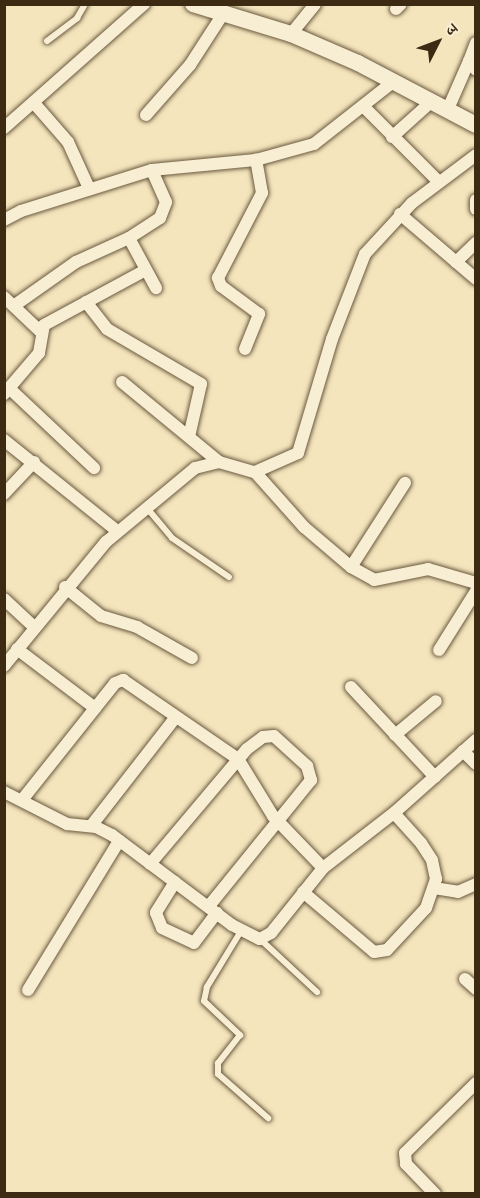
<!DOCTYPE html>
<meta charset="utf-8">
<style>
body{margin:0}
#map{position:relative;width:480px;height:1198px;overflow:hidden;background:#f4e5bd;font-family:"Libre Bodoni","Noto Serif Devanagari",serif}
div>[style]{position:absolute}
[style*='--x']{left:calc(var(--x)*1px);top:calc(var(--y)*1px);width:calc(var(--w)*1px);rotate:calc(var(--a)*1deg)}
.roads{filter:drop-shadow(0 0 2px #6a593e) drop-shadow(0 0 2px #6a593e)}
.lane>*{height:6px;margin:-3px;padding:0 3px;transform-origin:3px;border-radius:3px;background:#f8eed4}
.street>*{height:12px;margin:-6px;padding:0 6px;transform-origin:6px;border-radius:6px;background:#f8eed4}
.secondary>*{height:16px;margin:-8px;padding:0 8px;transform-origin:8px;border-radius:8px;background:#f8eed4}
span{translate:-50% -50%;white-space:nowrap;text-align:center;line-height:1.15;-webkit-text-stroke:5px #f8eed4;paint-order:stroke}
.frame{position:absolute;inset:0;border:6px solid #3c2a13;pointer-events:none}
.north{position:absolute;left:408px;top:12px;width:60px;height:60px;-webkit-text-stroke:4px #f8eed4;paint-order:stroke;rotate:48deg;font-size:16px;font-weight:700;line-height:24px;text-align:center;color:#3c2a13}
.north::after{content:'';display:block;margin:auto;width:21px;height:27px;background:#3c2a13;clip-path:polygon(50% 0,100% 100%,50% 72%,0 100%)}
</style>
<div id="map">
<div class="roads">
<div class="lane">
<i style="--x:47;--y:41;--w:38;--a:-37"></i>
<i style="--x:77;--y:18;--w:16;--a:-60"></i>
<i style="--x:147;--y:508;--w:39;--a:50"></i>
<i style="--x:172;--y:538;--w:69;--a:34.4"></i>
<i style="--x:241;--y:931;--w:66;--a:121.3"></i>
<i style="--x:207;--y:987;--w:14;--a:102"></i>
<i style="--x:204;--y:1001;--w:50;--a:43.4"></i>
<i style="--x:240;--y:1035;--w:36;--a:128"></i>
<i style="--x:218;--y:1063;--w:11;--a:90"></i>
<i style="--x:218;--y:1074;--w:67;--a:41.3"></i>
<i style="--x:260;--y:939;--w:78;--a:42.9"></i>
</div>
<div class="street">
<i style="--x:396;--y:9;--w:7;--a:-45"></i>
<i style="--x:291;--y:34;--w:38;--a:-51"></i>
<i style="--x:476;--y:43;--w:19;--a:111"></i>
<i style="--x:469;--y:61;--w:11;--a:52"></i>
<i style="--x:34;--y:103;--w:52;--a:48.9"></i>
<i style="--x:68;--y:142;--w:51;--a:65.5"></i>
<i style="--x:364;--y:107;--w:105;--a:45"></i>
<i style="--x:448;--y:109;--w:52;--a:-66.4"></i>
<i style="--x:146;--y:115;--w:67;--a:-48.7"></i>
<i style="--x:190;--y:65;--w:61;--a:-57.1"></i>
<i style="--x:4;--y:128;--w:187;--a:-41.5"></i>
<i style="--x:392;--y:137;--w:54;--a:-42"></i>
<i style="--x:476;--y:200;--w:9;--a:90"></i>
<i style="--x:400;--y:214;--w:100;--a:40.5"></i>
<i style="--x:4;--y:220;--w:19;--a:-28"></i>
<i style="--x:21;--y:211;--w:137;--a:-17.4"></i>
<i style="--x:152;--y:170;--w:104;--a:-5.5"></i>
<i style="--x:256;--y:160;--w:60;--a:-15.4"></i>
<i style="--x:314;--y:144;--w:102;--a:-38.2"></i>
<i style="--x:129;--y:238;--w:57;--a:61.6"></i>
<i style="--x:456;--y:262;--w:28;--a:-44"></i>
<i style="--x:4;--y:297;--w:51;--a:43.4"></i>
<i style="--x:86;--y:302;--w:34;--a:52"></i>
<i style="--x:107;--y:329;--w:109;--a:30.3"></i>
<i style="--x:201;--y:384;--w:54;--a:102.8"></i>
<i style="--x:15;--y:305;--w:75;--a:-35.2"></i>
<i style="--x:76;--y:262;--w:58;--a:-24.4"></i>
<i style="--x:129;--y:238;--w:37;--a:-33"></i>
<i style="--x:160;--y:218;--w:17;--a:-69"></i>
<i style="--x:166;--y:202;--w:35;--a:-114"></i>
<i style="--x:245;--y:349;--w:38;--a:-68"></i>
<i style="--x:259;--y:314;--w:47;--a:-143.6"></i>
<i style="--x:221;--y:286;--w:9;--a:-111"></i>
<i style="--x:218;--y:278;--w:96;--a:-62.6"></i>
<i style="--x:262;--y:193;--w:34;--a:-100"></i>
<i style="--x:122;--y:382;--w:126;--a:39.5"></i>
<i style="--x:9;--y:388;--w:117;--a:43.3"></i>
<i style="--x:4;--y:394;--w:54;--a:-49.5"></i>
<i style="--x:39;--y:353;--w:28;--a:-80"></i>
<i style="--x:44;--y:325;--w:114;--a:-28.4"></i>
<i style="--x:4;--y:440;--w:145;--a:38.8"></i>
<i style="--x:255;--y:472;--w:74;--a:48.3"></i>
<i style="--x:304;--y:527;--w:62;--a:40.4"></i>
<i style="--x:351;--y:567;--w:26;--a:29"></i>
<i style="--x:374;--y:580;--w:55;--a:-11.5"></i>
<i style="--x:428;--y:569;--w:50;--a:16.3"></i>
<i style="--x:4;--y:494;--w:44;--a:-46.8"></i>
<i style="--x:351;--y:567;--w:100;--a:-57.3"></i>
<i style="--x:65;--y:587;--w:46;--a:38.9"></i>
<i style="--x:101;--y:616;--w:38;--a:17"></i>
<i style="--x:137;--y:627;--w:63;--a:29.4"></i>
<i style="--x:4;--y:599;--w:41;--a:43"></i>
<i style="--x:17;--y:649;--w:98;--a:37.1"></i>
<i style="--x:439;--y:650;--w:70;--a:-57.9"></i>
<i style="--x:4;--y:666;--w:161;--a:-50.6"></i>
<i style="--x:106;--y:542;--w:116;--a:-39.7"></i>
<i style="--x:195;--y:468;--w:25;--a:-14"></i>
<i style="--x:219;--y:462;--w:37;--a:16"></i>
<i style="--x:255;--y:472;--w:47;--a:-23.8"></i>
<i style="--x:298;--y:453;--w:119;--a:-73.4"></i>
<i style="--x:332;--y:339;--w:91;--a:-68.8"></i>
<i style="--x:365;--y:254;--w:69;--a:-47.3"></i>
<i style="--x:412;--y:203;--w:80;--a:-36.9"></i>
<i style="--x:351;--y:687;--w:123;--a:47"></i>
<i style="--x:395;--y:735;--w:53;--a:-39.7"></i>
<i style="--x:463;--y:751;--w:18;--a:45"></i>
<i style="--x:4;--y:792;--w:71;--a:26.9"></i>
<i style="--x:67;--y:824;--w:29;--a:6"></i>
<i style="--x:96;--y:827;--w:18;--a:27"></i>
<i style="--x:112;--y:835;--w:150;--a:36.9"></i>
<i style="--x:232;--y:925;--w:31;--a:27"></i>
<i style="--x:260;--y:939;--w:13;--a:-29"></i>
<i style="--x:271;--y:933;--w:83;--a:-51.3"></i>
<i style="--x:323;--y:868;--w:90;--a:-37.8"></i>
<i style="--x:394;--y:813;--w:110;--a:-41.7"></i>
<i style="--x:22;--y:800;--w:149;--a:-51.5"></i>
<i style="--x:115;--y:683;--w:9;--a:-21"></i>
<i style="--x:123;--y:680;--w:140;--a:34.5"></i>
<i style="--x:238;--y:759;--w:67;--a:58.4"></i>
<i style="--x:273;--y:816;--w:72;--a:46.1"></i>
<i style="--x:91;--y:826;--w:138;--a:-52.1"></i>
<i style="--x:150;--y:864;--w:150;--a:-49.9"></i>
<i style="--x:247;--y:749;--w:20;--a:-37"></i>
<i style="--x:263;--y:737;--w:11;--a:-5"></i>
<i style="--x:274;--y:736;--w:45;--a:42.3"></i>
<i style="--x:307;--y:766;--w:15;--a:74"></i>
<i style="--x:311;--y:780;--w:162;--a:129"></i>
<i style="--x:175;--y:882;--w:36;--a:122"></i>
<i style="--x:156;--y:913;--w:16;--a:68"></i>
<i style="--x:162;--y:928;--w:35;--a:25"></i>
<i style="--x:194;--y:943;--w:38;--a:-53"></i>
<i style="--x:434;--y:888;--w:24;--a:9"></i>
<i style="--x:458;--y:892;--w:20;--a:-24"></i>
<i style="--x:303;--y:892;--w:93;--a:40.2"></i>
<i style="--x:374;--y:952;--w:13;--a:-9"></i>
<i style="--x:387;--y:950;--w:57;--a:-47.1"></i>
<i style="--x:426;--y:908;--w:31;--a:-71"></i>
<i style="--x:436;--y:879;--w:19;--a:-102"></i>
<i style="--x:432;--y:860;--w:20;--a:-123"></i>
<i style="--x:421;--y:843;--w:40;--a:-132"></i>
<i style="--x:465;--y:979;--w:15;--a:42"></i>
<i style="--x:28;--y:990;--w:175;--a:-58.6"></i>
<i style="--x:435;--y:1194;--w:42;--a:-134"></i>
<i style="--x:406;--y:1164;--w:11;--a:-95"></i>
<i style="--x:405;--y:1153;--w:100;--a:-44.6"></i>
</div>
<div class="secondary">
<i style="--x:193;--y:4;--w:102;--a:17"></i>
<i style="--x:291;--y:34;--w:73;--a:23.4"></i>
<i style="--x:358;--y:63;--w:133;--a:27.7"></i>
</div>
</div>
<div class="frame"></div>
<div class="north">उ</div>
</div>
